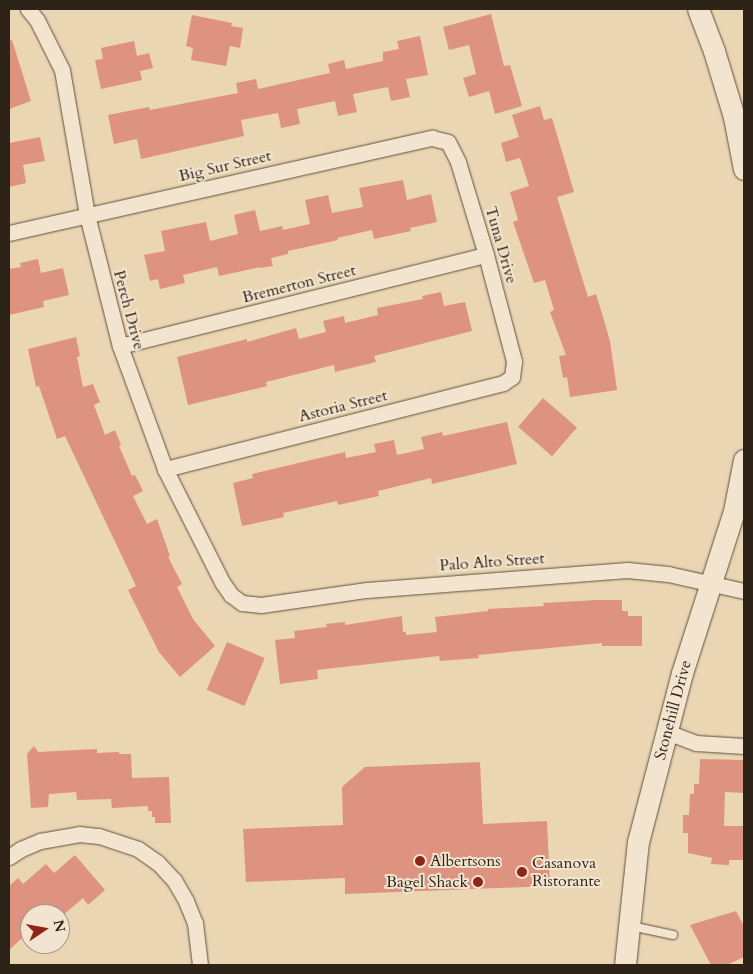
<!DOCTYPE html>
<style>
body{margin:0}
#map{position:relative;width:753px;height:974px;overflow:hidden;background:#ebd6b3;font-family:Cardo,serif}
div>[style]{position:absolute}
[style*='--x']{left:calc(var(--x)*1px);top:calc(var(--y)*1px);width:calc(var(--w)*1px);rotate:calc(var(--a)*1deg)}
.building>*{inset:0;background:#de9280;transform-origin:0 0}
.roads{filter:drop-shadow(0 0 1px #5d503e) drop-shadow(0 0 1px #5d503e)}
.service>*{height:8px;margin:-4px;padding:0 4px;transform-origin:4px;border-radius:4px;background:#f2e4ce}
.minor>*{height:15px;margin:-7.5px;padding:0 7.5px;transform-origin:7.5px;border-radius:7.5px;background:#f2e4ce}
.secondary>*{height:21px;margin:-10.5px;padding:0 10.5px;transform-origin:10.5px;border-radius:10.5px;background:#f2e4ce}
.dots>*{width:14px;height:14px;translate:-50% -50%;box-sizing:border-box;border:2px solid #f2e4ce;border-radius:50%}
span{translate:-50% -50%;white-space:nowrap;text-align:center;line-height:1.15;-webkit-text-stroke:4px #f2e4ce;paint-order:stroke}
.street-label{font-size:16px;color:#2e2317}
.poi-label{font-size:16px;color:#2e2317}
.left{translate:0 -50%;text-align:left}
.right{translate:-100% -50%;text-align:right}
.frame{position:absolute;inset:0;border:10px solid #2e2317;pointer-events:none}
.north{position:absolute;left:20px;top:904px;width:50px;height:50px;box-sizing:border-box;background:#f2e4ce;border:1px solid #a49785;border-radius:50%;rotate:78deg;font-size:14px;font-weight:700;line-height:20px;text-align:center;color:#2e2317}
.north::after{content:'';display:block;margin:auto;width:18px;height:22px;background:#8f2418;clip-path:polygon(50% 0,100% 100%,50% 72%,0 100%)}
</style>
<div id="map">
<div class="building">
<i style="clip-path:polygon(491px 14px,504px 66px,510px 65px,522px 106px,495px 114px,489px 91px,469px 97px,463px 78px,476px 74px,469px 45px,449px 50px,443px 27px)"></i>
<i style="clip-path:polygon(192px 15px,232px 23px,231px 26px,243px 28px,240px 48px,230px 46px,226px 66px,191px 60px,193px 48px,186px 46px)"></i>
<i style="clip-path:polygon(420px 36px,428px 75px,406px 79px,410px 97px,391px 101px,388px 87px,353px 94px,357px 112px,338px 116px,335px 101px,297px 109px,300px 124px,281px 128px,278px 113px,241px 120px,244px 136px,141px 159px,137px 139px,114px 144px,108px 115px,149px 107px,150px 110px,238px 93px,236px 83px,256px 79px,258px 89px,330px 73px,328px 64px,344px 60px,346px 69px,383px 61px,383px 52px,399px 49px,397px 41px)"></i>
<i style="clip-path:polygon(12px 40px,31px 101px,9px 109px,9px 41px)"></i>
<i style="clip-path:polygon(134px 41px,137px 56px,149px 53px,153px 68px,140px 71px,142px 80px,101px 89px,95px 60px,103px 59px,101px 48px)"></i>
<i style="clip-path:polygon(540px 106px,544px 120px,552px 118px,574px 192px,557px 197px,588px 297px,596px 294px,603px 317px,610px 341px,617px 390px,570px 397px,567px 377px,563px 378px,559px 356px,566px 355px,550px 312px,554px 310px,545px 280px,534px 283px,513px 222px,518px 220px,510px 192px,529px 186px,520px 158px,506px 162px,501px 143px,519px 137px,512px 115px)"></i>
<i style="clip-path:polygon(40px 137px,45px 161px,23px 165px,26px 183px,9px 187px,9px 143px)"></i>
<i style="clip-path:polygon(403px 180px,407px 200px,431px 194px,437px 222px,410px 228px,411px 231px,374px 239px,372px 230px,337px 238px,338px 240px,288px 251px,288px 254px,271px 258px,273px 266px,260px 268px,260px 267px,219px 276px,217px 267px,183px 275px,185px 283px,160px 289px,158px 279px,150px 281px,144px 255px,165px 251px,161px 231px,206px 222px,210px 241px,238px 234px,234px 215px,255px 210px,260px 231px,282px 226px,283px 230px,310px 224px,305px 200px,328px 195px,332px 213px,363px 207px,359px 188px)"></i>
<i style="clip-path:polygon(38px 259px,41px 273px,63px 268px,69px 295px,43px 301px,44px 307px,9px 315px,9px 269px,21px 267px,20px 263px)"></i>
<i style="clip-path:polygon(441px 292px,444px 306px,465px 302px,472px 331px,374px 356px,376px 362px,335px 372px,334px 365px,266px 382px,267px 386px,188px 405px,177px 357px,247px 339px,247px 342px,296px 328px,299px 339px,326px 332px,323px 321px,344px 316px,345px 323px,378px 315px,377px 308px,423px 299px,422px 296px)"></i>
<i style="clip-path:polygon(76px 337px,80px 356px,77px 357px,83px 387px,93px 384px,100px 402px,94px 405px,105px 435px,115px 430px,121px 445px,119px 446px,132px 476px,135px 475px,143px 491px,133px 496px,147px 524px,157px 519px,170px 556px,168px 557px,182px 584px,177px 587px,193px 619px,215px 646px,180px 677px,159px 652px,128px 590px,136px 586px,65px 436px,57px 439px,39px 386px,36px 387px,28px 349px)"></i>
<i style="left:543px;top:398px;width:45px;height:38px;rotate:41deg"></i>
<i style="clip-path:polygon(507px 422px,517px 464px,432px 484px,431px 478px,378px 491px,379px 496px,338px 505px,337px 501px,283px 513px,284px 517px,242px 526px,233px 483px,253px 478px,252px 474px,345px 452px,346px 458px,376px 452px,374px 444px,394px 440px,397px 455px,424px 449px,421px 437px,442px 432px,443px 436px)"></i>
<i style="clip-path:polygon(598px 600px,622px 600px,622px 611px,628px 611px,628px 616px,642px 616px,642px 646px,602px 646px,602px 643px,478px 655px,479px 658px,440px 661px,439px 656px,317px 670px,318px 679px,280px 684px,275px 640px,295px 638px,294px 631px,327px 627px,326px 624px,345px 622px,345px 625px,402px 616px,403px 632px,406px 632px,406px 635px,437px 632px,435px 617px,488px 611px,488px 609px,544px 606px,543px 603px)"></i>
<i style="left:227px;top:642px;width:41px;height:52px;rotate:23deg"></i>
<i style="clip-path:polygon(34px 746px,38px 752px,97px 749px,97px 753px,118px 752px,120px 754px,131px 754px,132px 778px,169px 777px,171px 823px,155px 823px,155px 817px,152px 817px,152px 811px,148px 811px,148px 806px,112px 808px,111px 799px,77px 800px,76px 792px,49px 794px,48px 807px,31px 808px,27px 754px)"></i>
<i style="clip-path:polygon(700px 759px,744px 760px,744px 793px,725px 792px,724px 826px,744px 826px,744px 860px,729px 860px,729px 865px,711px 864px,712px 858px,688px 853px,688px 833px,683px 833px,683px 815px,689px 815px,690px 794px,694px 794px,694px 784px,699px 784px)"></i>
<i style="clip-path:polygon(480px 762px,483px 824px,547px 821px,550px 886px,345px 894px,345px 878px,246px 882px,243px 829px,343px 825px,342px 787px,365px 767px)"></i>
<i style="clip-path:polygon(75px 855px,105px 890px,88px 905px,83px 898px,61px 917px,60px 914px,30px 914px,30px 931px,9px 950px,9px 886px,18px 878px,23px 884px,46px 864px,54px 873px)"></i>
<i style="clip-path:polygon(736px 911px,744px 926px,744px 957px,727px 965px,711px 965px,690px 925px)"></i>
</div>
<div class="roads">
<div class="service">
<i style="--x:631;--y:926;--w:43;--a:12.1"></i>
</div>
<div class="minor">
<i style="--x:28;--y:9;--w:14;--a:51"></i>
<i style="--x:37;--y:20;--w:56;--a:63.4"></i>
<i style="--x:62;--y:70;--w:147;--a:80.2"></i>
<i style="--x:87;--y:215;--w:135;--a:75.9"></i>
<i style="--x:120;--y:346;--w:131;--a:69.9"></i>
<i style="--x:165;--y:469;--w:127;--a:63.2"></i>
<i style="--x:222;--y:582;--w:16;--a:55"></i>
<i style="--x:231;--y:595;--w:14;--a:36"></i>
<i style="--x:242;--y:603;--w:19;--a:6"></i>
<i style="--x:261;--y:605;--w:107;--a:-8.1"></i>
<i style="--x:367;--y:590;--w:261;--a:-4.4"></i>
<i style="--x:627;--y:570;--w:41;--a:5.6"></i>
<i style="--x:668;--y:574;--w:78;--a:12.6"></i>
<i style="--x:9;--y:233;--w:434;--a:-12.7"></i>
<i style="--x:432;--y:138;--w:16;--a:14"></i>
<i style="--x:448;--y:142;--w:22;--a:63"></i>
<i style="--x:458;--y:162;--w:97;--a:73.2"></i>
<i style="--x:486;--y:255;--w:110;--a:75.2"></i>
<i style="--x:514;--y:361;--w:16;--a:97"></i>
<i style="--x:512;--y:377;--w:11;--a:146"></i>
<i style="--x:503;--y:383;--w:349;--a:165.7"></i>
<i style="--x:120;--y:346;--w:377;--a:-14"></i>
<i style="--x:667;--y:732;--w:31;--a:21"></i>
<i style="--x:696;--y:743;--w:48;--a:3.6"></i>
<i style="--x:9;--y:857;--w:14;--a:-34"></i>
<i style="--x:21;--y:849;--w:21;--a:-23"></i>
<i style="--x:40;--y:841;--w:40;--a:-10"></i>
<i style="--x:79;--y:834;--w:20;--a:6"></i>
<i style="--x:99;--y:836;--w:41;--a:18.4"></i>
<i style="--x:138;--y:849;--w:24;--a:35"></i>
<i style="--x:158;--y:863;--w:23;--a:47"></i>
<i style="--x:174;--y:880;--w:24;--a:60"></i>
<i style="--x:186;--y:901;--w:24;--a:68"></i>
<i style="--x:195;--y:923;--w:42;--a:83.2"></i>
</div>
<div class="secondary">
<i style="--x:698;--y:9;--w:45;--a:69.1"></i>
<i style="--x:714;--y:51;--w:69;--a:73.1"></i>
<i style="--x:734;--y:117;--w:53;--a:79.1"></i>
<i style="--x:625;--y:965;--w:124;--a:-84"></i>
<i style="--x:638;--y:842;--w:175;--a:-75.4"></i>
<i style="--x:682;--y:673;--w:170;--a:-72.2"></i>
<i style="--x:734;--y:511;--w:52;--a:-78.9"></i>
</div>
</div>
<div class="dots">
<i style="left:420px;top:861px;background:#8f2418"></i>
<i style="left:522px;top:872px;background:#8f2418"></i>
<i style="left:478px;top:882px;background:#8f2418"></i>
</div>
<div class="street-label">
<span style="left:225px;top:166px;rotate:-13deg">Big Sur Street</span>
<span style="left:501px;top:245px;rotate:74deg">Tuna Drive</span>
<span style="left:299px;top:284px;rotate:-14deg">Bremerton Street</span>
<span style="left:129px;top:310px;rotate:75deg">Perch Drive</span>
<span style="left:343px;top:406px;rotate:-14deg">Astoria Street</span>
<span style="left:492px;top:562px;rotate:-4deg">Palo Alto Street</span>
<span style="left:673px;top:710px;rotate:-75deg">Stonehill Drive</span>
</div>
<div class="poi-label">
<span class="left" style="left:430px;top:861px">Albertsons</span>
<span class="left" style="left:532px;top:872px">Casanova<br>Ristorante</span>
<span class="right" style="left:468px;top:882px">Bagel Shack</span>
</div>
<div class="frame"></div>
<div class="north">N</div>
</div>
